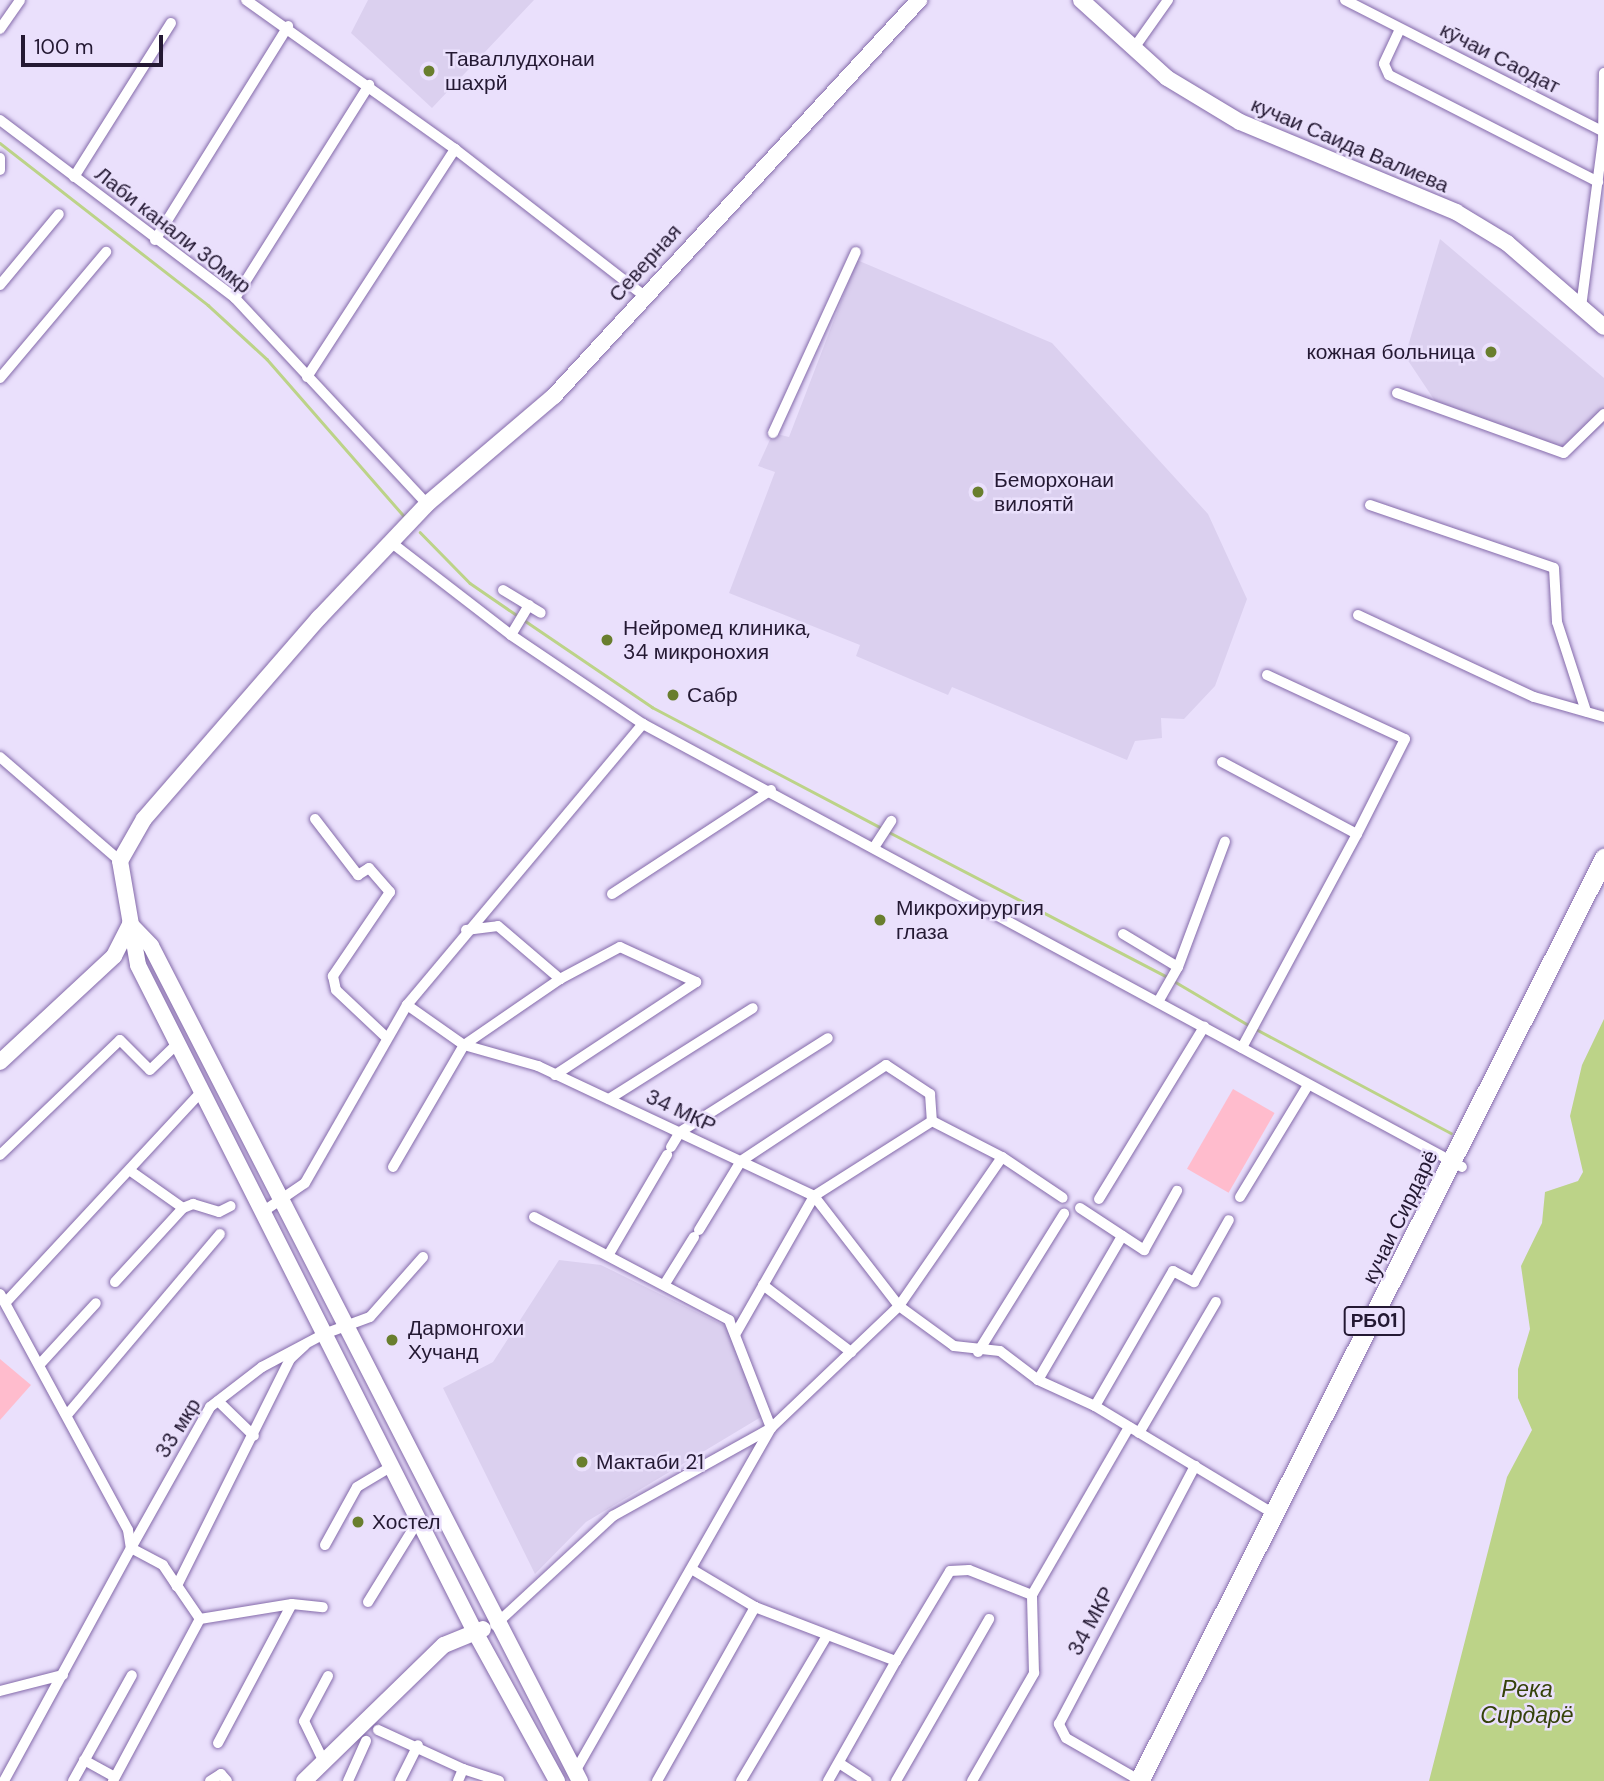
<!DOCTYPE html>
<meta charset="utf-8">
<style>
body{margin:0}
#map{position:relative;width:1604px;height:1781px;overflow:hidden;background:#eae0fc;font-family:"DM Sans",sans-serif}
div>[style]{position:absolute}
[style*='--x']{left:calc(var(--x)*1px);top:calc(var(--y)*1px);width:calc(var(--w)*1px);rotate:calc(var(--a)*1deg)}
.built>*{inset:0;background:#dbd0ef}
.green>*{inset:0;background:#ffbccd;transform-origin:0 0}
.water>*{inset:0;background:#bcd388}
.stream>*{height:2.5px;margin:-1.25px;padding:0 1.25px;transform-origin:1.25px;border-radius:1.25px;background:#bcd388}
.roads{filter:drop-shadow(0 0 2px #846aaa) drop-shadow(0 0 2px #846aaa)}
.street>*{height:10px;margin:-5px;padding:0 5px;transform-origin:5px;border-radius:5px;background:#fff}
.secondary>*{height:16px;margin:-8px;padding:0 8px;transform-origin:8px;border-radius:8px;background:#fff}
.highway>*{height:19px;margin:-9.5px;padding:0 9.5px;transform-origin:9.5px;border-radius:9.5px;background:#fff}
.dots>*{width:19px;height:19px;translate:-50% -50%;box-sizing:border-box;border:4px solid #eae0fc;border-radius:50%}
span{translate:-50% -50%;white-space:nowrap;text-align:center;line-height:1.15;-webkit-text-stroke:5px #eae0fc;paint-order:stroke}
.shield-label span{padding:2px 5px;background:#eae0fc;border:2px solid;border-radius:5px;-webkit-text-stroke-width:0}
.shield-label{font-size:19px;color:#241933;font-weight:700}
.street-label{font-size:21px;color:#241933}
.poi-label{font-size:21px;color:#241933}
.left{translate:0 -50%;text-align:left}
.right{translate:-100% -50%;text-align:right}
.water-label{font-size:23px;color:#35420a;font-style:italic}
.scale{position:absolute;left:21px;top:35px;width:142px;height:32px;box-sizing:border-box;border:4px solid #241933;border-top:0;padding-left:9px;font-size:21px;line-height:24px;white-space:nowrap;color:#241933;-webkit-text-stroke:5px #eae0fc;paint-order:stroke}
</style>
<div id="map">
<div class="built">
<i style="clip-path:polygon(368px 0,534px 0,432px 108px,351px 33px)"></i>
<i style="clip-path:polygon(1440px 239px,1604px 378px,1604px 424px,1565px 458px,1441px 410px,1405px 356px)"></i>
<i style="clip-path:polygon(857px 260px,1052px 343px,1208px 514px,1247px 599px,1215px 686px,1184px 719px,1161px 718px,1162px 738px,1135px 741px,1127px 760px,952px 687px,948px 695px,856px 656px,860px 645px,729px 593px,775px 472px,758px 466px,773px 433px,789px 437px)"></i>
<i style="clip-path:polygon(559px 1260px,601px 1265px,729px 1328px,761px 1417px,586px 1522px,535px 1574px,443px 1388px,493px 1362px)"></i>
</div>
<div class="green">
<i style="left:1233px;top:1089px;width:48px;height:92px;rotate:30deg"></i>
<i style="clip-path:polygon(0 1359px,31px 1385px,0 1420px)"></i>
</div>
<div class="water">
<i style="clip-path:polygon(1604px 1019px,1604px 1781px,1429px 1781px,1507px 1477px,1532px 1430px,1518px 1398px,1518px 1369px,1530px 1329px,1521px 1266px,1542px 1223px,1545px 1192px,1578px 1181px,1583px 1172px,1570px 1116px,1582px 1065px)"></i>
</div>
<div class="stream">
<i style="--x:0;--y:143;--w:264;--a:37.9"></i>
<i style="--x:208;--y:305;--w:80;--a:42.5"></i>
<i style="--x:267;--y:359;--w:210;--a:48.9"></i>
<i style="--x:420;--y:532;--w:71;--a:45.6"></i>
<i style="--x:470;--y:583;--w:58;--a:34.5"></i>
<i style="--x:524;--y:620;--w:155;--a:34.2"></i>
<i style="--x:652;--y:707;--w:261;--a:27.8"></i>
<i style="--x:889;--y:832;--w:316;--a:27.5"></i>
<i style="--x:1174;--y:981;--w:88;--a:30.6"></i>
<i style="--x:1256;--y:1029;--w:221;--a:28.1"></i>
</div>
<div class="roads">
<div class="street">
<i style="--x:246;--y:0;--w:257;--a:35.5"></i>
<i style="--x:455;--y:149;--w:238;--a:37.8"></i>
<i style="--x:1345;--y:0;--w:286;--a:27"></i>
<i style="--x:0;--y:29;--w:35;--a:-55"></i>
<i style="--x:1400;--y:29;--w:38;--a:115"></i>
<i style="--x:1384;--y:64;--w:12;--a:66"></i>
<i style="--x:1389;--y:75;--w:235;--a:27.1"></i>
<i style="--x:1134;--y:48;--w:59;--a:-54.7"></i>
<i style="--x:0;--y:120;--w:295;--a:37.1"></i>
<i style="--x:235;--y:298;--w:282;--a:47"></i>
<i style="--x:0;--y:158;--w:12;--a:90"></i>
<i style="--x:74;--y:177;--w:182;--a:-57.8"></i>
<i style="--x:155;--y:240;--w:252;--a:-58.1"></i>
<i style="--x:0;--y:285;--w:92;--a:-50.3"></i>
<i style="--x:235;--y:298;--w:252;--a:-57.8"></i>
<i style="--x:1581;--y:307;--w:167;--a:-82.5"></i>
<i style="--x:1603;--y:141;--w:68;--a:-89.2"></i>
<i style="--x:307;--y:377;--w:272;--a:-57"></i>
<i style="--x:0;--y:378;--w:165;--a:-49.9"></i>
<i style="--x:1397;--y:393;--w:177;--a:19.8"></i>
<i style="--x:1564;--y:453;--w:56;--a:-44.3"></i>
<i style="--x:773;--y:433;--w:199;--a:-65.4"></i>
<i style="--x:1370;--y:505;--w:194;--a:18.9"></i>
<i style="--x:1554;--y:568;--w:54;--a:86.8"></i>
<i style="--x:1557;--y:622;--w:94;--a:72"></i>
<i style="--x:392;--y:543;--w:150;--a:37.7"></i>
<i style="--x:511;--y:635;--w:159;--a:34"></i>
<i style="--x:643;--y:724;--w:931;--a:28.41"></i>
<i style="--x:503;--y:590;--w:44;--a:31.2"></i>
<i style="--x:1358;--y:615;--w:194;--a:25"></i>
<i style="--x:1534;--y:697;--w:73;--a:15.9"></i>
<i style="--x:511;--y:635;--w:35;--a:-59"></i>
<i style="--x:1267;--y:675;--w:152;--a:24.9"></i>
<i style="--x:1405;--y:739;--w:106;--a:116.8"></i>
<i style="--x:0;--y:757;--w:159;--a:40.9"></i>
<i style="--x:1222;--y:762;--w:153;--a:28.1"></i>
<i style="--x:1357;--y:834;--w:243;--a:118.3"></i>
<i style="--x:315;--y:819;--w:71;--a:52.5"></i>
<i style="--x:358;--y:875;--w:13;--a:-32"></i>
<i style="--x:369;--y:868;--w:32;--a:49"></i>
<i style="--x:390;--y:892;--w:102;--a:124.2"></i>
<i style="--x:333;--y:976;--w:14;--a:78"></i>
<i style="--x:336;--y:990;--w:70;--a:43.3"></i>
<i style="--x:875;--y:846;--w:30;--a:-57"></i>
<i style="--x:612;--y:894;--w:190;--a:-33.2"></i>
<i style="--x:466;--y:930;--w:32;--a:-7"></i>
<i style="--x:498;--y:926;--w:82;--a:40.5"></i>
<i style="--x:560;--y:979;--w:68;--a:-28.1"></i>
<i style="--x:620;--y:947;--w:84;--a:24.7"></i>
<i style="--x:1123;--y:934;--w:64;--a:31"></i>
<i style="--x:1158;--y:1002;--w:40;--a:-60.3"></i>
<i style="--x:1178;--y:967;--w:134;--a:-69.5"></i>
<i style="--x:407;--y:1005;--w:70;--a:35.1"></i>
<i style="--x:464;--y:1045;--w:77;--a:15.8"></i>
<i style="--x:538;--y:1066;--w:305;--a:25.2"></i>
<i style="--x:814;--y:1196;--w:139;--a:52.3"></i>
<i style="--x:899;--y:1306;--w:181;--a:-55.3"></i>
<i style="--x:1002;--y:1157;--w:73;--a:33.9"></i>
<i style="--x:555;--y:1075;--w:169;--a:-33.4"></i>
<i style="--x:609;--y:1099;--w:170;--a:-32.3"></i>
<i style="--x:671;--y:1147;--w:17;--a:-59"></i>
<i style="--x:680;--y:1132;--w:175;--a:-32.4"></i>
<i style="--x:0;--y:1155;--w:166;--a:-43.8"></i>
<i style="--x:120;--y:1040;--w:42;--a:45"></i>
<i style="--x:150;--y:1070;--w:37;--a:-44"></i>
<i style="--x:393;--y:1167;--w:141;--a:-59.8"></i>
<i style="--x:464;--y:1045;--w:116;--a:-34.5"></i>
<i style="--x:132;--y:1172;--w:62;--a:35.2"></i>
<i style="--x:1240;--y:1197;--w:131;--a:-58.7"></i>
<i style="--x:1099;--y:1199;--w:202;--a:-58.6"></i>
<i style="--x:1080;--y:1208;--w:77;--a:33.3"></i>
<i style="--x:1144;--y:1250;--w:68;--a:-60.8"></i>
<i style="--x:261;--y:1213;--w:53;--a:-34.3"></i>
<i style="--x:305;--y:1183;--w:205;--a:-60.2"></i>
<i style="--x:407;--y:1005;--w:367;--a:-50"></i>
<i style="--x:534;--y:1217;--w:221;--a:27.8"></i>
<i style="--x:729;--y:1320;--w:116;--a:68.7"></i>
<i style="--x:771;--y:1428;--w:395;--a:119.7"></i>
<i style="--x:699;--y:1230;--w:81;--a:-58.7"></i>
<i style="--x:741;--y:1161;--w:174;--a:-33.5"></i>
<i style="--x:886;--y:1065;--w:53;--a:33.4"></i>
<i style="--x:930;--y:1094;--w:27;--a:86"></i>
<i style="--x:932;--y:1121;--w:79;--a:27.2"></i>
<i style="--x:609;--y:1254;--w:115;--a:-59.6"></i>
<i style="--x:115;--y:1282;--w:100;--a:-47.4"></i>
<i style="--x:183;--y:1208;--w:11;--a:-22"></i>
<i style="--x:193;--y:1204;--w:27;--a:17"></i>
<i style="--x:219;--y:1212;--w:13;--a:-27"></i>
<i style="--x:666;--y:1282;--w:53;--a:-58.1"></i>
<i style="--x:763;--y:1285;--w:111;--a:37.3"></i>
<i style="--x:0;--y:1294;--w:268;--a:61.5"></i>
<i style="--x:128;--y:1530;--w:18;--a:81"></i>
<i style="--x:131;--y:1548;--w:265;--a:118.6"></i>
<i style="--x:7;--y:1301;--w:284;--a:-47.1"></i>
<i style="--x:736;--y:1333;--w:158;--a:-60.3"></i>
<i style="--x:814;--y:1196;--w:140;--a:-32.4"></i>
<i style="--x:305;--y:1345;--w:21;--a:137"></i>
<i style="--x:290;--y:1359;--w:254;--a:116.5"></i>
<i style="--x:177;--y:1586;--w:25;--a:-124"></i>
<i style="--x:163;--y:1565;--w:36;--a:-152"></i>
<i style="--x:131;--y:1548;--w:162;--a:-60.7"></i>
<i style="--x:210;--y:1407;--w:66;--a:-37.6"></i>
<i style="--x:262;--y:1367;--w:70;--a:-28"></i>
<i style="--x:324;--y:1334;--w:49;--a:-20.3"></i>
<i style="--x:370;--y:1317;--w:80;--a:-48.5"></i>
<i style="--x:978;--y:1352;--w:163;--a:-58.1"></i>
<i style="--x:41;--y:1363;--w:81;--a:-47.5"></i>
<i style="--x:1038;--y:1380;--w:167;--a:-59.7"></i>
<i style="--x:218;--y:1401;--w:50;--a:44.2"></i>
<i style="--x:1095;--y:1406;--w:156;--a:-60"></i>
<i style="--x:1173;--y:1271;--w:24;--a:28"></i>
<i style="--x:1194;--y:1282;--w:71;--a:-60.6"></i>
<i style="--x:67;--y:1415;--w:237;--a:-49.8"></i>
<i style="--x:1139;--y:1433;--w:152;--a:-59.6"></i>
<i style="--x:325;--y:1545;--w:66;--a:-61.1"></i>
<i style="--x:357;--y:1487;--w:39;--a:-31"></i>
<i style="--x:693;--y:1570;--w:72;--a:30.8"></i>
<i style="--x:755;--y:1607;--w:151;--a:21"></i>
<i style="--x:896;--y:1661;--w:105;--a:-59"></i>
<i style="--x:950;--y:1571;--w:19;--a:-3"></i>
<i style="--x:969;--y:1570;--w:68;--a:21.6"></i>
<i style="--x:1032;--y:1595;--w:194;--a:-60"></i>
<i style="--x:174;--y:1581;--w:46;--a:55.6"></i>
<i style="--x:368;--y:1602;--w:95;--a:-58.3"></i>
<i style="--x:200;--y:1619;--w:93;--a:-9.3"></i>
<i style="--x:292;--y:1604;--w:31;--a:6"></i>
<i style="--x:495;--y:1625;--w:161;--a:-42.7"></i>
<i style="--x:613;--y:1516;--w:181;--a:-29.1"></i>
<i style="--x:771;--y:1428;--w:177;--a:-43.6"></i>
<i style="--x:899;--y:1306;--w:68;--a:36"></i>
<i style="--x:954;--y:1346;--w:46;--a:6.2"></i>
<i style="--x:1000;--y:1351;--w:48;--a:37.3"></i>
<i style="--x:1038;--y:1380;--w:63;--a:24.5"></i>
<i style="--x:1095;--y:1406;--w:211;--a:31.1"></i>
<i style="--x:0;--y:1691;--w:65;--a:-14.3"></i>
<i style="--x:378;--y:1730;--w:94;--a:24.6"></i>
<i style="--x:218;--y:1743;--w:157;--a:-62"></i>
<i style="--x:84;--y:1760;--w:35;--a:29"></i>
<i style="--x:323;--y:1760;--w:43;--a:-116"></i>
<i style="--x:304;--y:1721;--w:51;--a:-61.9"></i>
<i style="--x:839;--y:1763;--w:33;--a:33"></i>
<i style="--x:1139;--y:1780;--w:84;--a:-150.1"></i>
<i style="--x:1066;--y:1738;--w:16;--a:-117"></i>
<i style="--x:1059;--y:1724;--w:292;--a:-62.2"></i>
<i style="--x:73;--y:1781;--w:121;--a:-60.9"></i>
<i style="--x:113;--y:1781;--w:184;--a:-61.8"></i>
<i style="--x:210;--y:1781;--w:13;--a:-32"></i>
<i style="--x:221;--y:1774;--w:9;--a:49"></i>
<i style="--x:348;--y:1781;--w:44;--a:-65.8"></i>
<i style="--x:400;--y:1781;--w:40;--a:-63.4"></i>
<i style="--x:458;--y:1781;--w:13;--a:-67"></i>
<i style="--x:463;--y:1769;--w:38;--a:18"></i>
<i style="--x:657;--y:1781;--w:200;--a:-60.6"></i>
<i style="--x:741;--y:1781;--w:167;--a:-59.4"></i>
<i style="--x:828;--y:1781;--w:138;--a:-60.5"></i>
<i style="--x:896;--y:1781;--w:187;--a:-60.1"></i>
<i style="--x:972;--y:1781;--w:125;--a:-60.1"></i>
<i style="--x:1034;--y:1673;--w:78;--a:-91.5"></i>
</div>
<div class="secondary">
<i style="--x:1081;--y:0;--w:116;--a:42.2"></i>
<i style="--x:1167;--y:78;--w:85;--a:31.1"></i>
<i style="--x:1240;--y:122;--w:234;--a:22.6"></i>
<i style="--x:1456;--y:212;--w:60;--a:31.3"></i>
<i style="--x:1507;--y:243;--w:128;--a:40.9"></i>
<i style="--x:130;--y:924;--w:30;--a:46"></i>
<i style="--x:151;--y:946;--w:939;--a:62.81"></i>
<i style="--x:0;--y:1062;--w:156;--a:-42.9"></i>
<i style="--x:114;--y:956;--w:34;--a:-63"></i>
<i style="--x:304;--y:1781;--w:195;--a:-44.2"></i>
<i style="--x:444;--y:1645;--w:42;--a:-22.3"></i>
<i style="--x:557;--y:1781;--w:170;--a:-118.8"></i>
<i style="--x:475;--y:1632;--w:747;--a:-116.81"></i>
<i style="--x:138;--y:965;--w:106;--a:-99.8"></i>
<i style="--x:120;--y:861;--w:48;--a:-60.3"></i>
<i style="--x:144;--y:819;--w:267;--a:-49"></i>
<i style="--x:319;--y:618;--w:157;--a:-46.5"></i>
<i style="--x:427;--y:504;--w:167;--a:-40.4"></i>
<i style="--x:554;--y:396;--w:539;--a:-47.33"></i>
</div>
<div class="highway">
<i style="--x:1139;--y:1781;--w:1034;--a:-63.26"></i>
</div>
</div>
<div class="dots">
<i style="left:429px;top:71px;background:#697e2e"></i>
<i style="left:1491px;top:352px;background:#697e2e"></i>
<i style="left:978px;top:492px;background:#697e2e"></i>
<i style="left:607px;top:640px;background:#697e2e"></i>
<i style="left:673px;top:695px;background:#697e2e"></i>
<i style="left:880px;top:920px;background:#697e2e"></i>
<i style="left:392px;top:1340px;background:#697e2e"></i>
<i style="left:582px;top:1462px;background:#697e2e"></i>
<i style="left:358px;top:1522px;background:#697e2e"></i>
</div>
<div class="shield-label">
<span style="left:1374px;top:1321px">РБ01</span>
</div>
<div class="street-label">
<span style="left:1500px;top:58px;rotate:27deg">кӯчаи Саодат</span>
<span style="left:1350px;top:145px;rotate:23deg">кучаи Саида Валиева</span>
<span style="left:173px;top:230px;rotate:38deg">Лаби канали 30мкр</span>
<span style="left:645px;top:263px;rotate:-48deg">Северная</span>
<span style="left:681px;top:1111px;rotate:25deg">34 МКР</span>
<span style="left:1400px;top:1217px;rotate:-64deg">кучаи Сирдарё</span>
<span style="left:178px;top:1428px;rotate:-58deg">33 мкр</span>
<span style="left:1091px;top:1621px;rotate:-62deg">34 МКР</span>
</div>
<div class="poi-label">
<span class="left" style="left:445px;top:71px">Таваллудхонаи<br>шахрй</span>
<span class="right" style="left:1475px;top:352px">кожная больница</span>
<span class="left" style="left:994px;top:492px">Беморхонаи<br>вилоятй</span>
<span class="left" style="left:623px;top:640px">Нейромед клиника,<br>34 микронохия</span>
<span class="left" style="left:687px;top:695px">Сабр</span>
<span class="left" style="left:896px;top:920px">Микрохирургия<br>глаза</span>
<span class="left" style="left:408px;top:1340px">Дармонгохи<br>Хучанд</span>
<span class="left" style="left:596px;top:1462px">Мактаби 21</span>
<span class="left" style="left:372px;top:1522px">Хостел</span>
</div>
<div class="water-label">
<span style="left:1527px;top:1702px">Река<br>Сирдарё</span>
</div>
<div class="scale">100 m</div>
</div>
